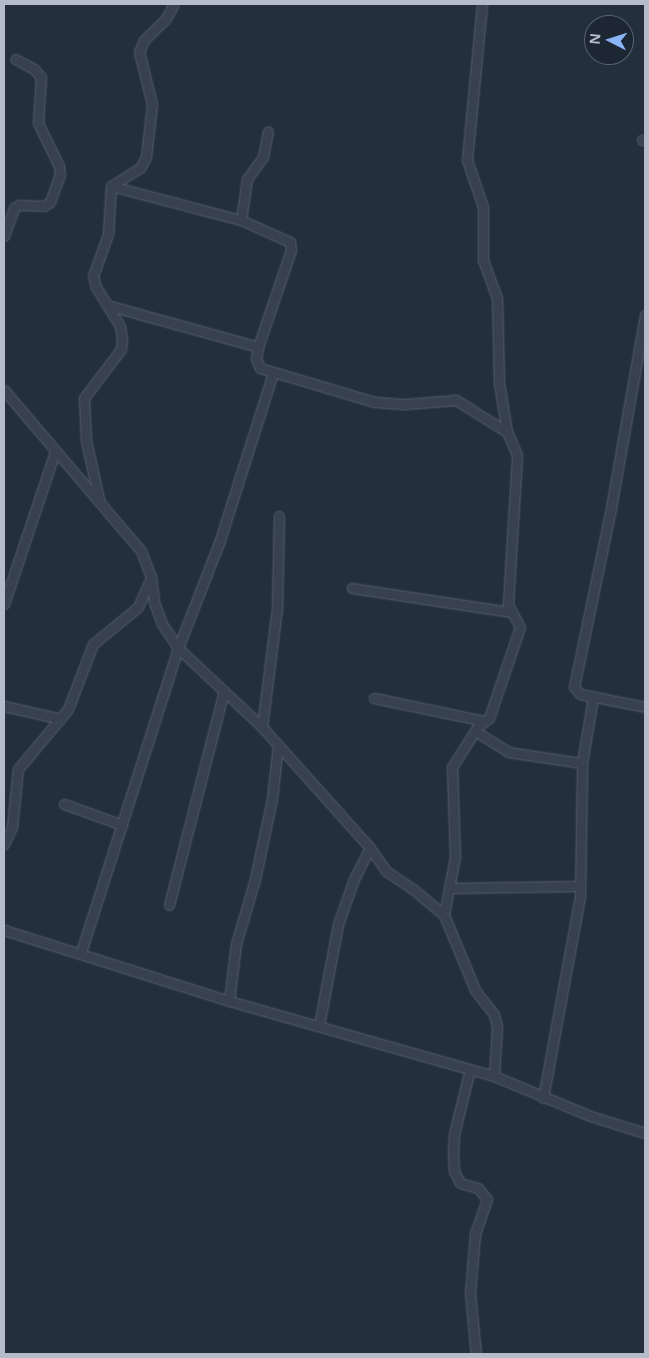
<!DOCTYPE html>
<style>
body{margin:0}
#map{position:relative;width:649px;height:1358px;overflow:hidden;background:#242f3e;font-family:"Noto Sans",sans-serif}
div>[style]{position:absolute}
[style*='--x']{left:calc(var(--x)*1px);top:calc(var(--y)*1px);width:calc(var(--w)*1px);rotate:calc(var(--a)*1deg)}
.roads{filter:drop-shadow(0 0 1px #565f6c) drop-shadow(0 0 1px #565f6c)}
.street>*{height:9px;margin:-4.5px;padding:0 4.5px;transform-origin:4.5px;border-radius:4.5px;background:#38414e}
span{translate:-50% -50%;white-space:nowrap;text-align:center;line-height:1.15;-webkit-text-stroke:4px #1d2633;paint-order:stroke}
.frame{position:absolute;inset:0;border:5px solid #b4bcc9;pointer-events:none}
.north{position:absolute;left:584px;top:15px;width:50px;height:50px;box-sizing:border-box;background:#1d2633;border:1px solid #59626f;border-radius:50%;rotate:275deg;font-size:14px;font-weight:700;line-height:20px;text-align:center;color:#b4bcc9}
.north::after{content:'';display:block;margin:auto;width:18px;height:22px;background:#8ab4f8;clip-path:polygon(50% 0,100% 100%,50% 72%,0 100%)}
</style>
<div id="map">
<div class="roads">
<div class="street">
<i style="--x:642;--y:140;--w:3;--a:0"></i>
<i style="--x:111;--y:186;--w:134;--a:14.7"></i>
<i style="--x:241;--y:220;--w:54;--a:24.2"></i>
<i style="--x:290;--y:242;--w:8;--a:83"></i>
<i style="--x:291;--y:250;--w:102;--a:108.8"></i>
<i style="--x:258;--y:347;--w:12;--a:99"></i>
<i style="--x:256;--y:359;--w:10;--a:66"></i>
<i style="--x:260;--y:368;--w:120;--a:16.5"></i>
<i style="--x:375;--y:402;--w:31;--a:4"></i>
<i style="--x:406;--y:404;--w:50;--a:-4.6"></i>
<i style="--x:456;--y:400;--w:60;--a:32.1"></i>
<i style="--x:241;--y:220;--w:41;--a:-81.7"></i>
<i style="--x:247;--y:179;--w:27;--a:-54"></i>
<i style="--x:263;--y:157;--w:26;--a:-79"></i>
<i style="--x:4;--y:236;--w:30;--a:-70"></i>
<i style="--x:14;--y:208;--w:6;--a:-31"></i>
<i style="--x:19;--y:205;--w:25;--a:2"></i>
<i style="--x:44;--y:206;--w:7;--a:-34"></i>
<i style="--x:50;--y:202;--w:29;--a:-70"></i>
<i style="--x:60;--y:175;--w:9;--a:-96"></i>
<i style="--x:59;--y:166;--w:48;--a:-116"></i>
<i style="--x:38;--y:123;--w:46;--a:-86.3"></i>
<i style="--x:41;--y:77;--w:11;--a:-131"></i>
<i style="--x:34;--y:69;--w:21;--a:-152"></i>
<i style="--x:107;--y:305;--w:157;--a:15.5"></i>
<i style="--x:645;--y:315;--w:201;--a:100"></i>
<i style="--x:610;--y:513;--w:178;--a:101.7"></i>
<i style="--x:574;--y:687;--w:9;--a:49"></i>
<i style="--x:580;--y:694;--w:66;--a:11.3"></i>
<i style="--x:4;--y:390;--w:211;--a:49.6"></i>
<i style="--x:141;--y:551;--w:28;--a:69"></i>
<i style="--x:151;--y:577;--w:25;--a:83"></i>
<i style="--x:154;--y:602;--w:23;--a:70"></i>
<i style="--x:162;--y:624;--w:29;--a:56"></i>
<i style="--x:178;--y:648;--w:115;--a:43.2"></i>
<i style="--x:262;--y:727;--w:162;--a:48.2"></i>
<i style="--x:370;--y:848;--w:28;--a:55"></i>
<i style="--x:386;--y:871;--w:32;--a:34"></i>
<i style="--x:413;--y:889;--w:40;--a:40"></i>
<i style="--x:444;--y:915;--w:81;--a:67.5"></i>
<i style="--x:475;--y:990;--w:31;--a:52"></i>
<i style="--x:494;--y:1014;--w:13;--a:77"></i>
<i style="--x:497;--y:1027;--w:49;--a:93.5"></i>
<i style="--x:99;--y:499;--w:59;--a:-102.6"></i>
<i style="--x:86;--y:441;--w:43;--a:-92.7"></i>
<i style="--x:84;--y:398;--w:61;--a:-52.9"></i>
<i style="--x:121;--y:349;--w:10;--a:-84"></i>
<i style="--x:122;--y:339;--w:13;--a:-99"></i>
<i style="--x:120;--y:326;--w:46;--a:-121.6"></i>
<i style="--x:96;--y:287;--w:11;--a:-105"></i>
<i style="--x:93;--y:276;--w:45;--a:-70.3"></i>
<i style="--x:108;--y:234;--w:48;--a:-86.4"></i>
<i style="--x:111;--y:186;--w:34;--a:-32"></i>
<i style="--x:140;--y:168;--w:13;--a:-61"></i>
<i style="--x:146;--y:157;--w:53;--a:-83.5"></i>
<i style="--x:152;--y:104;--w:54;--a:-104"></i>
<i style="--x:139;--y:52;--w:13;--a:-67"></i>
<i style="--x:144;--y:40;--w:29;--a:-44"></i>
<i style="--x:165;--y:20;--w:18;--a:-61"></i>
<i style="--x:352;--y:588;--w:160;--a:8.6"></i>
<i style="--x:4;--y:604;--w:160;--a:-71.5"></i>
<i style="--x:374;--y:698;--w:112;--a:11.8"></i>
<i style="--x:4;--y:706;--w:58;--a:12.8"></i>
<i style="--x:262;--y:727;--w:119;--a:-82.8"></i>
<i style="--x:277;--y:609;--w:93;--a:-88.8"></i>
<i style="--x:475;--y:731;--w:39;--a:32"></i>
<i style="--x:508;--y:752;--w:75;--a:8.5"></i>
<i style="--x:64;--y:804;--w:62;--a:19.9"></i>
<i style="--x:4;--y:844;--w:19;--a:-65"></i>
<i style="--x:12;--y:827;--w:58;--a:-84.1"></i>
<i style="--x:18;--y:769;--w:78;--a:-50.2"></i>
<i style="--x:68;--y:709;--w:70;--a:-69"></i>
<i style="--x:93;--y:644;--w:58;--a:-39.4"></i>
<i style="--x:138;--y:607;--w:27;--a:-66"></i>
<i style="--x:451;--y:888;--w:129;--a:-0.9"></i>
<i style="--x:169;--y:905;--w:221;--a:-75.6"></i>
<i style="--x:444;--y:915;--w:59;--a:-79.3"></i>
<i style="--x:455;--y:857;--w:90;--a:-91.9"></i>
<i style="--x:452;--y:767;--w:49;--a:-57.6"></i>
<i style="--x:478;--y:726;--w:14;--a:-36"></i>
<i style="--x:489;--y:718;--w:96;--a:-71.2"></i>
<i style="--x:520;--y:627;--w:26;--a:-118"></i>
<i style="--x:508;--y:604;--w:149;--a:-86.5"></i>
<i style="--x:517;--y:455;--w:25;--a:-113"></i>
<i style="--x:507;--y:432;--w:50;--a:-99.3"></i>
<i style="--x:499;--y:383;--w:85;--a:-91.3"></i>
<i style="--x:497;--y:298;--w:40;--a:-110.2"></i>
<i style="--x:483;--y:260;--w:53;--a:-90"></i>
<i style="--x:483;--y:207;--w:50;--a:-108.8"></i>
<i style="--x:467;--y:160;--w:157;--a:-84.5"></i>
<i style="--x:4;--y:930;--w:236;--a:17.5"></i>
<i style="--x:229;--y:1001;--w:275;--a:15.8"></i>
<i style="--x:494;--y:1076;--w:104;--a:22.6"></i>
<i style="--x:590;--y:1116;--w:58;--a:17.2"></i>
<i style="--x:81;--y:952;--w:319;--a:-72.3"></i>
<i style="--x:178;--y:648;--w:113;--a:-68.7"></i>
<i style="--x:219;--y:543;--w:178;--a:-72.4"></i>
<i style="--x:229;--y:1001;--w:57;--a:-83"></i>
<i style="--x:236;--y:944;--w:68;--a:-73.7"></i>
<i style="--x:255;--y:879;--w:82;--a:-78"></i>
<i style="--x:272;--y:799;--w:54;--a:-83.7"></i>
<i style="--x:319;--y:1025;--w:103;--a:-79.3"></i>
<i style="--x:338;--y:924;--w:48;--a:-70.4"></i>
<i style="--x:354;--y:879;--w:35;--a:-63"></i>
<i style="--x:470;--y:1069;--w:67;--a:103.8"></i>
<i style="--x:454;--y:1134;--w:17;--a:93"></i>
<i style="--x:453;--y:1151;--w:20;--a:87"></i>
<i style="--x:454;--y:1171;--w:13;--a:63"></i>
<i style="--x:460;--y:1183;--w:19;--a:16"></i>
<i style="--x:478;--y:1188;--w:14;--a:51"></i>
<i style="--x:487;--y:1199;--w:37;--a:109"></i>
<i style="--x:475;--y:1234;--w:59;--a:94.8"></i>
<i style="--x:470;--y:1293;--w:61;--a:84.4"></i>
<i style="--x:543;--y:1098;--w:204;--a:-79.6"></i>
<i style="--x:580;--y:897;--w:134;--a:-89.1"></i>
<i style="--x:582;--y:763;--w:67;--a:-80.5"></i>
</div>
</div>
<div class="frame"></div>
<div class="north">N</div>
</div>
